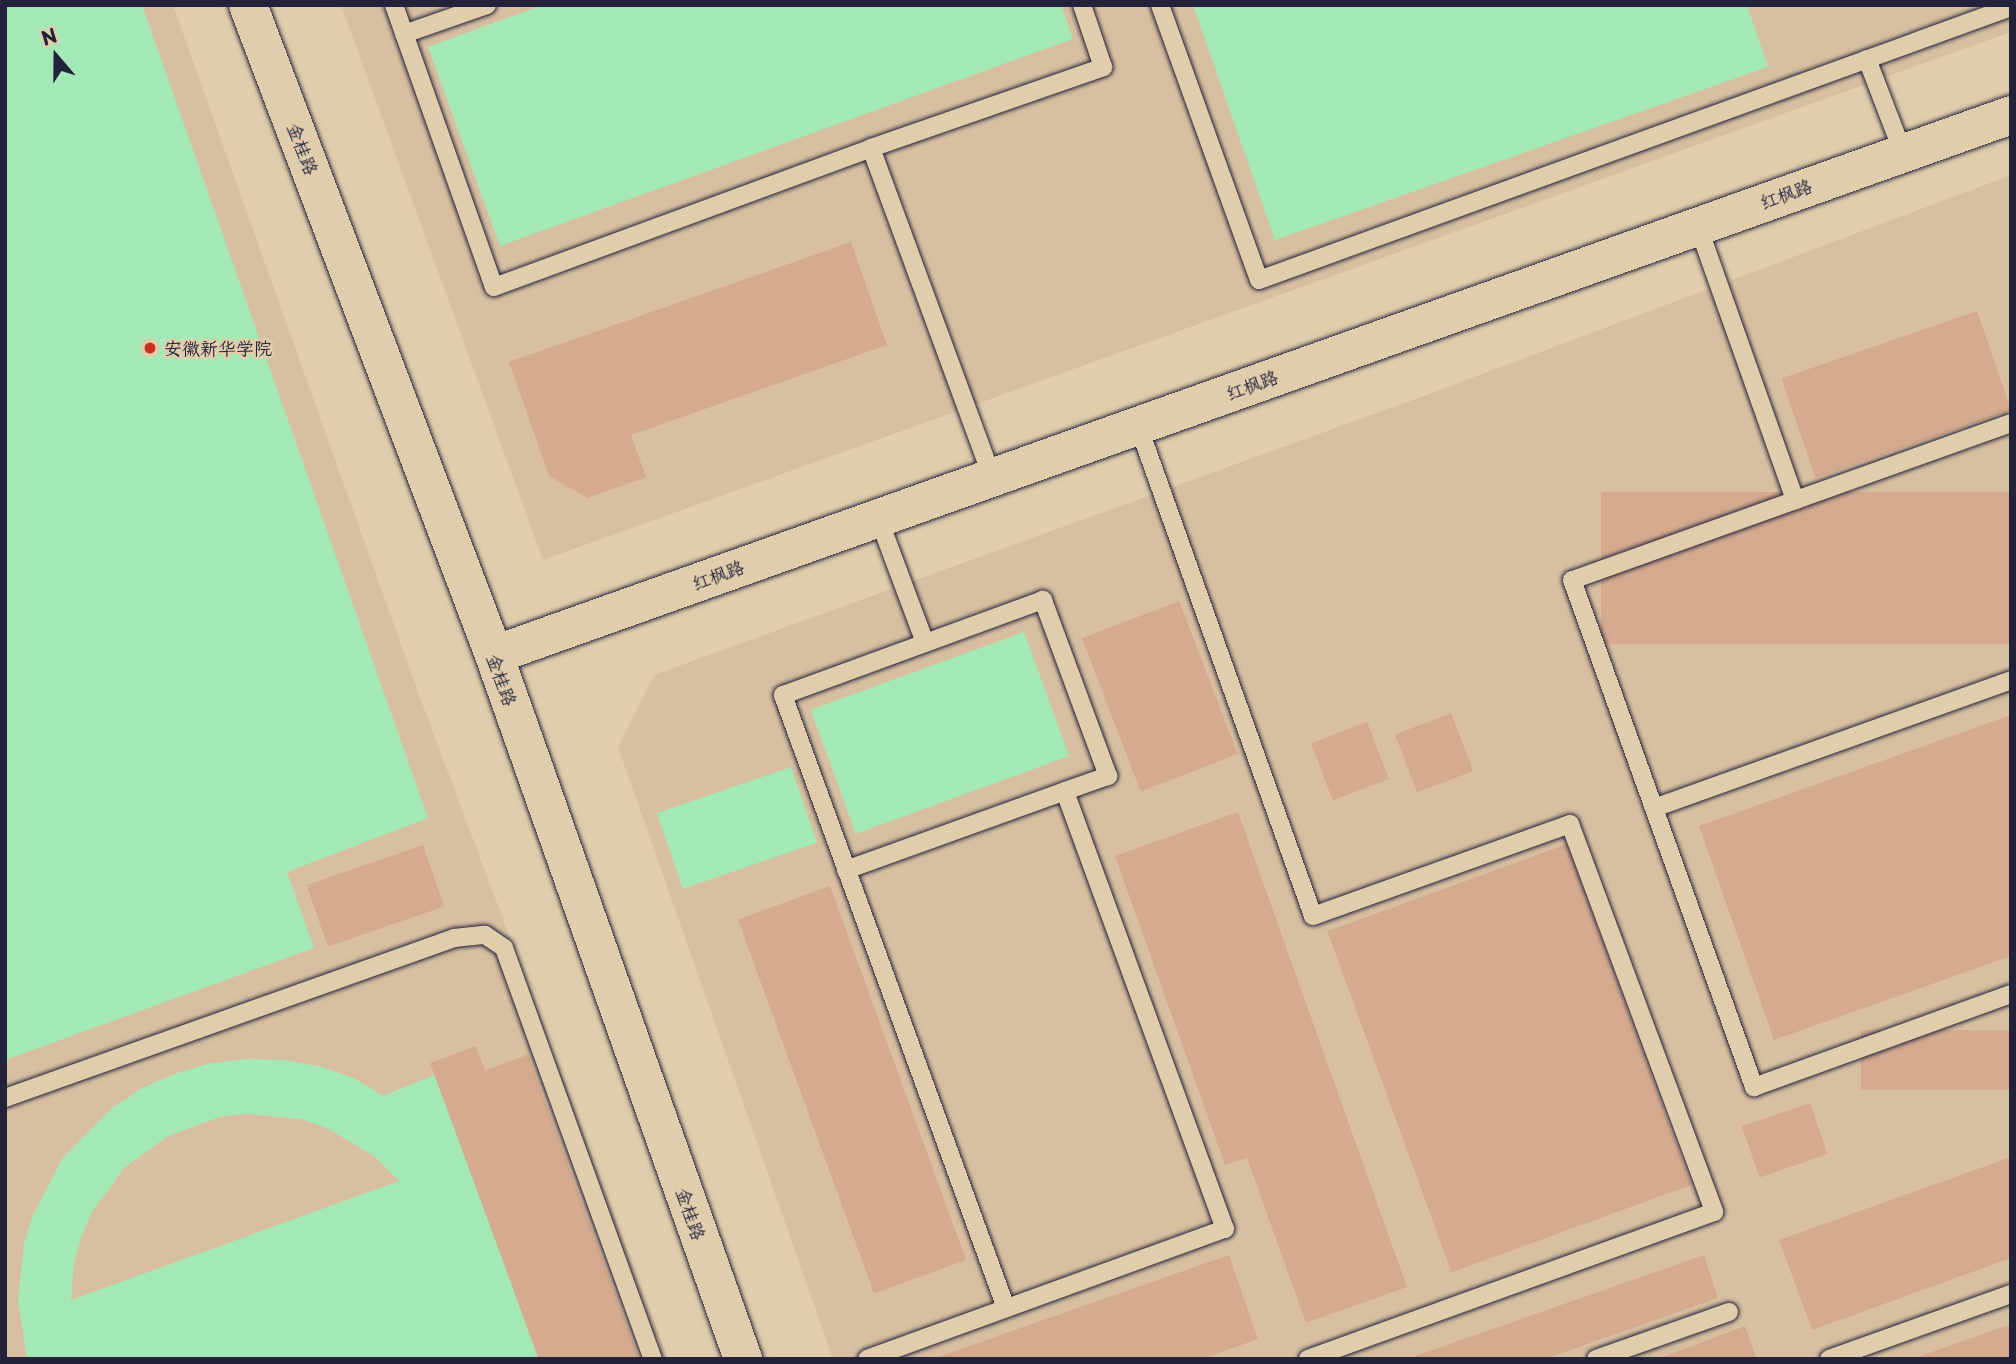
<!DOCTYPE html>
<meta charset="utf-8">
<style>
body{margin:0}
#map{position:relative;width:2016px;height:1364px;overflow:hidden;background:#e1cdac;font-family:"Playpen Sans","LXGW WenKai TC",sans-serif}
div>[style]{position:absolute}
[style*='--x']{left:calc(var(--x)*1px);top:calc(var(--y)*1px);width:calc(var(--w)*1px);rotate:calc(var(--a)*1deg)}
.built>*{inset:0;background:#d9bfa1}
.green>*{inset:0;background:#a4e9b5;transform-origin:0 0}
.building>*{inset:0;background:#d5aa8f;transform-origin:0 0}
.roads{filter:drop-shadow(0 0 2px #22223b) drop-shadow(0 0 2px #22223b)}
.lane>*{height:18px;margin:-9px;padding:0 9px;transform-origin:9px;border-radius:9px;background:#e1cdac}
.secondary>*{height:38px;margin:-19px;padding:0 19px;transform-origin:19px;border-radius:19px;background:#e1cdac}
.dots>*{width:19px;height:19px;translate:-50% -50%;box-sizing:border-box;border:4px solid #e1cdac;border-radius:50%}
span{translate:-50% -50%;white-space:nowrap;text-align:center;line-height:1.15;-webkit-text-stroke:5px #e1cdac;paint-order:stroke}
.street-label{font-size:18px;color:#22223b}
.poi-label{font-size:18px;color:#22223b}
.left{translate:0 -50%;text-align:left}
.frame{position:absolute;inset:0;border:7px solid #22223b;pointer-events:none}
.north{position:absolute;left:21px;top:21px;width:70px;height:70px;-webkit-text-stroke:5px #e1cdac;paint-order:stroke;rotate:340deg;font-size:19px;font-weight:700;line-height:28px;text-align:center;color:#22223b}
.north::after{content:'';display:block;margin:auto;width:24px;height:32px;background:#22223b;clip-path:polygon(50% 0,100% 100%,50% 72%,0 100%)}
</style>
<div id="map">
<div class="built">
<i style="clip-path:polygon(5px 5px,173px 5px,418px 692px,668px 1359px,5px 1359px)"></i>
<i style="clip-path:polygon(341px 5px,2011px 5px,2011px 32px,543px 560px)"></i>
<i style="clip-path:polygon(2011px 175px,2011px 1359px,833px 1359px,618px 747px,654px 675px,1429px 394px)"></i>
</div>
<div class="green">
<i style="clip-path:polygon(5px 5px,142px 5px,428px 818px,287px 872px,314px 948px,5px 1060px)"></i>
<i style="clip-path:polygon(543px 5px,1061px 5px,1073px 39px,500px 246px,428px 47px)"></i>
<i style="clip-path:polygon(1193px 5px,1747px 5px,1768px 67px,1275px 240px)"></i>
<i style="left:1024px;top:632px;width:132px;height:227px;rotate:70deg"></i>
<i style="left:791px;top:767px;width:80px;height:142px;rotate:71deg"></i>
<i style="clip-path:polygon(evenodd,248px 1059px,284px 1060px,322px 1067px,356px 1079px,383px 1096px,436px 1074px,538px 1359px,27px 1359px,18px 1299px,24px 1244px,32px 1217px,62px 1159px,112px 1108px,142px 1088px,177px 1073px,211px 1063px,248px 1059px,247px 1114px,301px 1119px,327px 1128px,374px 1156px,399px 1181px,71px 1300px,74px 1264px,81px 1238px,92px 1212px,124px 1168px,168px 1136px,220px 1117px,247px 1114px)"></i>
</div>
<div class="building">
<i style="clip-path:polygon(851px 242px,887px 345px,631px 435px,646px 477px,587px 498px,549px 476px,509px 362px)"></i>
<i style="left:1977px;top:311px;width:105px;height:207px;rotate:71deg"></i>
<i style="left:2011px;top:492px;width:152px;height:410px;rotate:90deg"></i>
<i style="left:1179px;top:601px;width:164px;height:104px;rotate:69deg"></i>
<i style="left:1451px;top:713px;width:62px;height:60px;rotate:69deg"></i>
<i style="clip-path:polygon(2011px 715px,2011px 956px,1774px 1040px,1699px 826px)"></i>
<i style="left:1367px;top:722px;width:61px;height:60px;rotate:69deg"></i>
<i style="clip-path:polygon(1238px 812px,1407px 1287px,1306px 1323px,1247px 1158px,1225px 1165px,1115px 856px)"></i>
<i style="left:1567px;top:844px;width:363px;height:255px;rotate:70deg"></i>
<i style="left:423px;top:845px;width:65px;height:123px;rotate:71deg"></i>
<i style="left:830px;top:886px;width:398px;height:98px;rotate:70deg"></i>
<i style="left:2011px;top:1030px;width:60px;height:150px;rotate:90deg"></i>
<i style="clip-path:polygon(476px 1046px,485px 1070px,528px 1055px,639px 1359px,539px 1359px,430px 1063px)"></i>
<i style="left:1810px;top:1103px;width:54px;height:72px;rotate:71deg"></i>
<i style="clip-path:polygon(2011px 1157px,2011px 1258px,1812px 1330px,1779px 1240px)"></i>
<i style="clip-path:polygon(1229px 1255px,1258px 1339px,1202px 1359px,932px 1359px)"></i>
<i style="clip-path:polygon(1704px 1255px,1718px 1298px,1545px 1359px,1407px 1359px)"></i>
<i style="clip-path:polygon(2011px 1324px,2011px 1359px,1915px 1359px,1915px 1358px)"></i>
<i style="clip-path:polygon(1745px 1326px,1757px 1359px,1660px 1359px,1660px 1358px)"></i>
</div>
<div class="roads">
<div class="lane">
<i style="--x:394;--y:5;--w:299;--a:70.5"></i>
<i style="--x:494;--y:287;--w:402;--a:-20.2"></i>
<i style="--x:871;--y:148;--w:351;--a:69.8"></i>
<i style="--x:1160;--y:5;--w:292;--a:70.2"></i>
<i style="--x:1259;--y:280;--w:800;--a:-19.95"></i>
<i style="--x:404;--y:34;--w:88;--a:-19.3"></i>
<i style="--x:1867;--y:59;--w:101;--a:69"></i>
<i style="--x:871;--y:148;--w:246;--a:-19.2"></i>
<i style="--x:1103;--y:67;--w:65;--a:-108.7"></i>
<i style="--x:1698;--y:226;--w:291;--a:70.5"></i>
<i style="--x:2011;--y:423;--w:466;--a:160.3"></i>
<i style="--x:1572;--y:580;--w:539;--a:70.25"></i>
<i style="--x:1754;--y:1087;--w:273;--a:-19.9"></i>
<i style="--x:1138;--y:425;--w:521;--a:70.38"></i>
<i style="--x:1313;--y:916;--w:273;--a:-19.7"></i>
<i style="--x:1570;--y:824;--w:414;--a:69.6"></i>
<i style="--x:1714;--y:1212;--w:432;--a:160.1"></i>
<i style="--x:878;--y:517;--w:134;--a:69.5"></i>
<i style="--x:1654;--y:808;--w:379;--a:-19.7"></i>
<i style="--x:846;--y:870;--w:233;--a:-19.8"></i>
<i style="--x:5;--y:1098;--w:477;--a:-19.6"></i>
<i style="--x:454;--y:938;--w:31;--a:-6"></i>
<i style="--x:485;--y:935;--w:23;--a:34"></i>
<i style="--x:504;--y:948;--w:437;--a:70.1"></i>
<i style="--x:867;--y:1359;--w:381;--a:-20"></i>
<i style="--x:1225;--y:1229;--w:466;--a:-110.1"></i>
<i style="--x:1065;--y:791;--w:46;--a:-19.2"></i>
<i style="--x:1108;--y:776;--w:188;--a:-110.3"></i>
<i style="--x:1043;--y:600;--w:277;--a:159.9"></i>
<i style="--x:783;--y:695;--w:652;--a:70.01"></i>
<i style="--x:1596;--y:1359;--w:141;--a:-19.5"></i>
<i style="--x:1829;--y:1359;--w:193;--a:-19.7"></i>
</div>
<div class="secondary">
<i style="--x:248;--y:5;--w:695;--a:69.27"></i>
<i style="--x:494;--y:655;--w:747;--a:70.52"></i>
<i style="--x:494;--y:655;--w:1610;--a:-19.59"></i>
</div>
</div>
<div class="dots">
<i style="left:150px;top:348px;background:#c8321e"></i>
</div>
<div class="street-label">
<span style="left:303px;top:149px;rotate:69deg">金桂路</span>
<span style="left:1786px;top:194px;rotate:-20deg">红枫路</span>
<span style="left:1252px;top:385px;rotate:-20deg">红枫路</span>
<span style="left:718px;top:575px;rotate:-20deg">红枫路</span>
<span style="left:502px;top:680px;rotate:70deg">金桂路</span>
<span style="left:691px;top:1214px;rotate:71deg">金桂路</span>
</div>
<div class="poi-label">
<span class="left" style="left:164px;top:348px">安徽新华学院</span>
</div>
<div class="frame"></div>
<div class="north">N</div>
</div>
